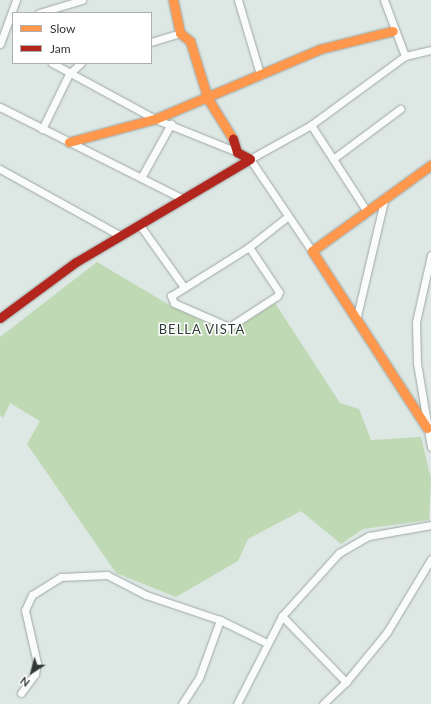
<!DOCTYPE html>
<style>
body{margin:0}
#map{position:relative;width:431px;height:704px;overflow:hidden;background:#dde7e4;font-family:Lato,sans-serif}
div>[style]{position:absolute}
[style*='--x']{left:calc(var(--x)*1px);top:calc(var(--y)*1px);width:calc(var(--w)*1px);rotate:calc(var(--a)*1deg)}
.green>*{inset:0;background:#bfd9b4}
.roads{filter:drop-shadow(0 0 1px #9fa7a4) drop-shadow(0 0 1px #9fa7a4)}
.street>*{height:7px;margin:-3.5px;padding:0 3.5px;transform-origin:3.5px;border-radius:3.5px;background:#fafbfb}
.slow>*{height:9px;margin:-4.5px;padding:0 4.5px;transform-origin:4.5px;border-radius:4.5px;background:#ff974d}
.jam>*{height:9px;margin:-4.5px;padding:0 4.5px;transform-origin:4.5px;border-radius:4.5px;background:#b3261e}
span{translate:-50% -50%;white-space:nowrap;text-align:center;line-height:1.15;-webkit-text-stroke:3px #fff;paint-order:stroke}
.neighbourhood-label{font-size:13px;color:#2c3b36;letter-spacing:1px}
.legend{position:absolute;left:12px;top:12px;width:140px;height:52px;box-sizing:border-box;background:#fff;border:1px solid #acafae;margin:0;padding:5px 7px;list-style:none;font-size:12px;color:#303735}
.legend li{display:flex;align-items:center;gap:8px;height:20px}
.legend b{width:20px;border:1px solid #acafae}
.north{position:absolute;left:12px;top:652px;width:40px;height:40px;-webkit-text-stroke:3px #fff;paint-order:stroke;rotate:216deg;font-size:11px;font-weight:700;line-height:16px;text-align:center;color:#303735}
.north::after{content:'';display:block;margin:auto;width:14px;height:18px;background:#303735;clip-path:polygon(50% 0,100% 100%,50% 72%,0 100%)}
</style>
<div id="map">
<div class="green">
<i style="clip-path:polygon(97px 262px,171px 306px,228px 333px,275px 303px,340px 403px,359px 409px,371px 440px,421px 437px,431px 479px,429px 520px,363px 529px,341px 544px,301px 511px,248px 539px,238px 561px,176px 597px,116px 573px,27px 444px,40px 421px,10px 403px,3px 418px,0 415px,0 337px)"></i>
</div>
<div class="roads">
<div class="street">
<i style="--x:238;--y:0;--w:77;--a:73.4"></i>
<i style="--x:384;--y:0;--w:60;--a:69.4"></i>
<i style="--x:39;--y:13;--w:45;--a:-16.8"></i>
<i style="--x:151;--y:42;--w:30;--a:-17"></i>
<i style="--x:0;--y:44;--w:47;--a:-70"></i>
<i style="--x:52;--y:63;--w:117;--a:28.5"></i>
<i style="--x:155;--y:119;--w:88;--a:21.9"></i>
<i style="--x:0;--y:107;--w:203;--a:26.7"></i>
<i style="--x:311;--y:125;--w:101;--a:57.1"></i>
<i style="--x:42;--y:129;--w:61;--a:-63.9"></i>
<i style="--x:69;--y:74;--w:16;--a:-43"></i>
<i style="--x:333;--y:159;--w:84;--a:-36.7"></i>
<i style="--x:0;--y:169;--w:136;--a:29"></i>
<i style="--x:142;--y:176;--w:60;--a:-60.9"></i>
<i style="--x:139;--y:224;--w:77;--a:54.5"></i>
<i style="--x:249;--y:247;--w:54;--a:56.3"></i>
<i style="--x:279;--y:292;--w:4;--a:117"></i>
<i style="--x:277;--y:296;--w:57;--a:147.1"></i>
<i style="--x:229;--y:327;--w:60;--a:-156.4"></i>
<i style="--x:174;--y:303;--w:8;--a:-113"></i>
<i style="--x:171;--y:296;--w:92;--a:-32.1"></i>
<i style="--x:249;--y:247;--w:48;--a:-38.3"></i>
<i style="--x:312;--y:251;--w:111;--a:-124"></i>
<i style="--x:250;--y:159;--w:70;--a:-29.1"></i>
<i style="--x:311;--y:125;--w:117;--a:-36.3"></i>
<i style="--x:405;--y:56;--w:27;--a:-13"></i>
<i style="--x:431;--y:255;--w:69;--a:102.6"></i>
<i style="--x:416;--y:322;--w:41;--a:88.6"></i>
<i style="--x:417;--y:363;--w:85;--a:80.5"></i>
<i style="--x:357;--y:316;--w:122;--a:-76.8"></i>
<i style="--x:282;--y:616;--w:92;--a:45.9"></i>
<i style="--x:21;--y:693;--w:24;--a:-54"></i>
<i style="--x:35;--y:674;--w:11;--a:-80"></i>
<i style="--x:37;--y:663;--w:54;--a:-102.8"></i>
<i style="--x:25;--y:610;--w:17;--a:-65"></i>
<i style="--x:32;--y:595;--w:34;--a:-32"></i>
<i style="--x:61;--y:577;--w:46;--a:-2.5"></i>
<i style="--x:107;--y:575;--w:44;--a:27.1"></i>
<i style="--x:146;--y:595;--w:78;--a:18.7"></i>
<i style="--x:182;--y:704;--w:31;--a:-57"></i>
<i style="--x:199;--y:678;--w:62;--a:-70.1"></i>
<i style="--x:220;--y:620;--w:52;--a:26.1"></i>
<i style="--x:237;--y:704;--w:99;--a:-62.9"></i>
<i style="--x:282;--y:616;--w:85;--a:-47.9"></i>
<i style="--x:339;--y:553;--w:34;--a:-30"></i>
<i style="--x:369;--y:536;--w:63;--a:-10.1"></i>
<i style="--x:323;--y:704;--w:32;--a:-44"></i>
<i style="--x:346;--y:682;--w:65;--a:-50.6"></i>
<i style="--x:387;--y:632;--w:85;--a:-58.9"></i>
</div>
<div class="slow">
<i style="--x:173;--y:0;--w:34;--a:78"></i>
<i style="--x:180;--y:33;--w:13;--a:39"></i>
<i style="--x:190;--y:41;--w:61;--a:72.8"></i>
<i style="--x:208;--y:99;--w:47;--a:58"></i>
<i style="--x:69;--y:142;--w:89;--a:-15"></i>
<i style="--x:155;--y:119;--w:179;--a:-23"></i>
<i style="--x:320;--y:49;--w:75;--a:-13.9"></i>
<i style="--x:427;--y:428;--w:211;--a:-123"></i>
<i style="--x:312;--y:251;--w:147;--a:-35.9"></i>
</div>
<div class="jam">
<i style="--x:0;--y:318;--w:94;--a:-36.4"></i>
<i style="--x:76;--y:262;--w:202;--a:-30.6"></i>
<i style="--x:250;--y:159;--w:15;--a:-152"></i>
<i style="--x:237;--y:152;--w:14;--a:-107"></i>
</div>
</div>
<div class="neighbourhood-label">
<span style="left:202px;top:329px">BELLA VISTA</span>
</div>
<ul class="legend">
<li><b style="height:5px;background:#ff974d"></b>Slow</li>
<li><b style="height:5px;background:#b3261e"></b>Jam</li>
</ul>
<div class="north">N</div>
</div>
